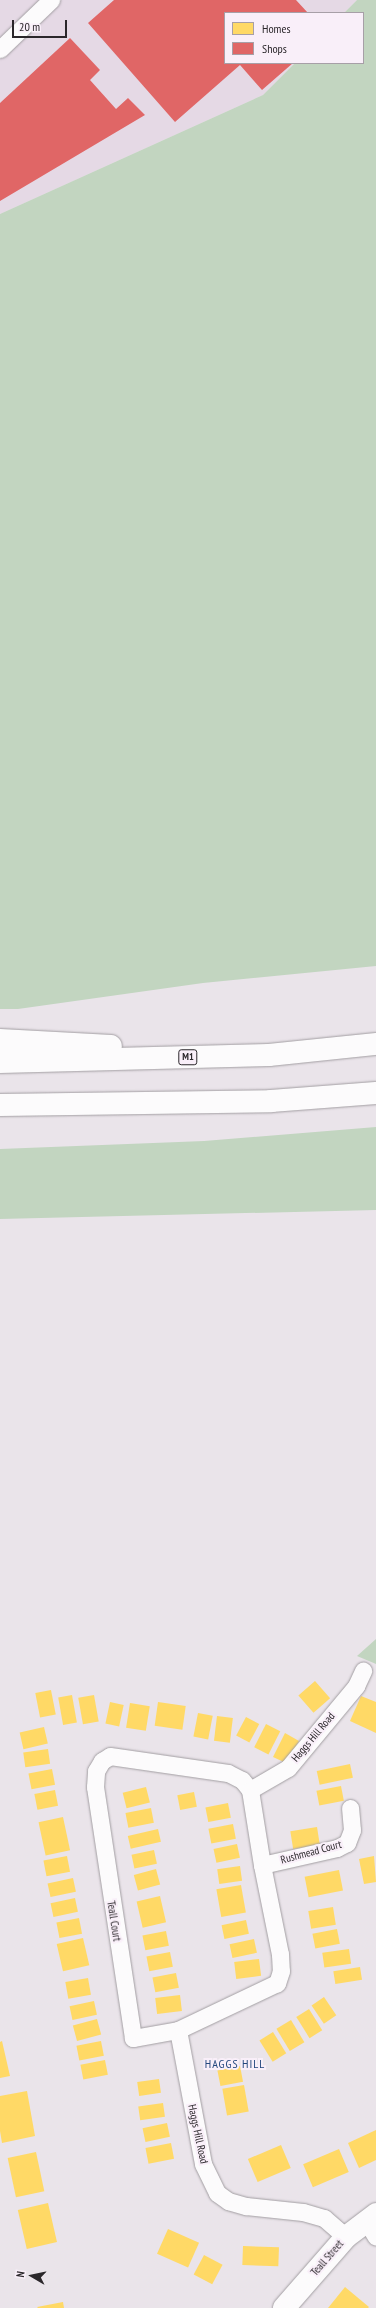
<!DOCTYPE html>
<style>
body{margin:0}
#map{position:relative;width:376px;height:2308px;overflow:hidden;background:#eae4ea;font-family:"PT Sans Narrow",sans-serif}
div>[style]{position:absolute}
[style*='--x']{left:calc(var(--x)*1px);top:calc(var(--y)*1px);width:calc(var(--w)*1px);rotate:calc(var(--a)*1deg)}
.built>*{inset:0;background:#e5d9e5}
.green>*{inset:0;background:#c2d5c0}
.homes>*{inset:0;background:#ffd966;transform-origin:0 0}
.shops>*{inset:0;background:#e06666}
.roads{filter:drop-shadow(0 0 1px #a29ea2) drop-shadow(0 0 1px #a29ea2)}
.street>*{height:17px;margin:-8.5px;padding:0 8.5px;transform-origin:8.5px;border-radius:8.5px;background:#fcfbfc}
.secondary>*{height:22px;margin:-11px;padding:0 11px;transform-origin:11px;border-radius:11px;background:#fcfbfc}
.highway>*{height:22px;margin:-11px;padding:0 11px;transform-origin:11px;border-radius:11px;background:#fcfbfc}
span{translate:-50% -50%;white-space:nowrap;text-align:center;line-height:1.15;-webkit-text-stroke:4px #f9eff9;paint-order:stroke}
.shield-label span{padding:1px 3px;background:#f9eff9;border:1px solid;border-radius:3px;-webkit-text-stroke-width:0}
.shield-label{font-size:10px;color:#2b272b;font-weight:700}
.street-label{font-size:11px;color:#2b272b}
.neighbourhood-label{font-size:12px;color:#23477d;letter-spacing:1px}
.legend{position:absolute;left:224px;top:12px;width:140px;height:52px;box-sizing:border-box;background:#f9eff9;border:1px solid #a79fa7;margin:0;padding:5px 7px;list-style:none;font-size:12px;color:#2b272b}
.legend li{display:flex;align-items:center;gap:8px;height:20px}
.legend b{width:20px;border:1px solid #a79fa7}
.north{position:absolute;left:12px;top:2256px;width:40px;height:40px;-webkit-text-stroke:3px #f9eff9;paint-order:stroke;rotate:279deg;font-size:11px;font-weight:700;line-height:16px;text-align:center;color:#2b272b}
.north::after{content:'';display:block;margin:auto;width:14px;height:18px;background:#2b272b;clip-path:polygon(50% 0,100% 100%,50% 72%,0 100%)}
.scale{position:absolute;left:12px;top:20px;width:55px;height:18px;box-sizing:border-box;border:2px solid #2b272b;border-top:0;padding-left:5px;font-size:12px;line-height:14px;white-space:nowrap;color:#2b272b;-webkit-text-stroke:3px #f9eff9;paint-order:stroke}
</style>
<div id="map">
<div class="built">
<i style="clip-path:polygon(0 0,357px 0,344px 13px,225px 13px,225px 63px,295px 63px,263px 95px,0 214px)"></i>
</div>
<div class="green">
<i style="clip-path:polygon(357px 0,376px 0,376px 966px,203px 983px,18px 1009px,0 1009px,0 214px,263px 95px,295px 63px,363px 63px,363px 13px,344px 13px)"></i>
<i style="clip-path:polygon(376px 1127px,376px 1210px,0 1219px,0 1149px,204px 1141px)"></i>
<i style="clip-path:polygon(376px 1639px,376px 1664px,357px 1656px)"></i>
</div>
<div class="homes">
<i style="left:315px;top:1681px;width:23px;height:22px;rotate:49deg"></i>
<i style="left:51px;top:1690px;width:25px;height:16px;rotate:79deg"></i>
<i style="left:72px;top:1695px;width:28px;height:14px;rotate:80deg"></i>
<i style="left:94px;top:1695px;width:27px;height:16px;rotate:80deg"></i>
<i style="clip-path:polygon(361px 1696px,376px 1702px,376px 1733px,350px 1721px)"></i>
<i style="left:110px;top:1702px;width:14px;height:22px;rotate:12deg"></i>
<i style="left:158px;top:1702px;width:28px;height:24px;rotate:8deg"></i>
<i style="left:130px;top:1703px;width:20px;height:25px;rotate:9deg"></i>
<i style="left:198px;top:1713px;width:15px;height:24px;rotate:11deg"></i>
<i style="left:217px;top:1716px;width:16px;height:25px;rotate:7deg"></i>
<i style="left:246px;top:1717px;width:15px;height:21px;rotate:28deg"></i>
<i style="left:266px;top:1724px;width:16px;height:26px;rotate:27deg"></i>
<i style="left:44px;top:1727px;width:17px;height:25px;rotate:77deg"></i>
<i style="clip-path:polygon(285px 1733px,299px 1741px,286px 1763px,273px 1757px)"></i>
<i style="left:48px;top:1749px;width:15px;height:25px;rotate:82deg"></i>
<i style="left:350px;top:1764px;width:14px;height:34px;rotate:78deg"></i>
<i style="left:52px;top:1769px;width:16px;height:24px;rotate:79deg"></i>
<i style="left:341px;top:1786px;width:15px;height:25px;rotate:79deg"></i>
<i style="left:146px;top:1787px;width:16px;height:24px;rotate:76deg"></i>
<i style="left:55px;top:1790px;width:16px;height:21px;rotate:79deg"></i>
<i style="left:194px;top:1792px;width:15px;height:17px;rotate:79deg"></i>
<i style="left:228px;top:1803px;width:15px;height:23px;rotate:79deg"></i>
<i style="left:151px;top:1808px;width:15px;height:26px;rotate:79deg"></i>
<i style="left:63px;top:1817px;width:34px;height:25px;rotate:78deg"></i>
<i style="left:233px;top:1824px;width:15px;height:25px;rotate:79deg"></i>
<i style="left:317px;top:1827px;width:18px;height:27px;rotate:81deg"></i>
<i style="left:158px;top:1829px;width:13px;height:31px;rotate:77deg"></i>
<i style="left:237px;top:1844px;width:14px;height:24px;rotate:78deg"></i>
<i style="left:154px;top:1850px;width:14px;height:23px;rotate:78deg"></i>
<i style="left:67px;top:1856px;width:16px;height:24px;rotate:79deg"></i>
<i style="clip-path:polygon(374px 1856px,376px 1882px,364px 1884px,359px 1859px)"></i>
<i style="left:240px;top:1866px;width:15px;height:23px;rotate:82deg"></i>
<i style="left:156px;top:1869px;width:16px;height:23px;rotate:75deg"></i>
<i style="left:339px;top:1870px;width:21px;height:35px;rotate:79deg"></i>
<i style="left:73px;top:1878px;width:14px;height:26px;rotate:78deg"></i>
<i style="left:241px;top:1885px;width:28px;height:25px;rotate:80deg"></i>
<i style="left:160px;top:1896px;width:27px;height:24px;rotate:77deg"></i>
<i style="left:75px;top:1898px;width:14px;height:25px;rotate:78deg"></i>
<i style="left:333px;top:1907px;width:18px;height:25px;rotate:81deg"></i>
<i style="left:79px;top:1918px;width:16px;height:23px;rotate:79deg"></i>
<i style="left:246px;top:1920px;width:14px;height:25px;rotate:78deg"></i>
<i style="left:337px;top:1929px;width:15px;height:25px;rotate:79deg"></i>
<i style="left:166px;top:1931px;width:15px;height:24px;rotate:79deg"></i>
<i style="left:83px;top:1938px;width:28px;height:27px;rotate:77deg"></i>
<i style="left:254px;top:1939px;width:14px;height:25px;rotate:78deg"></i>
<i style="left:349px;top:1949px;width:15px;height:27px;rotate:82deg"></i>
<i style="left:170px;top:1952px;width:15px;height:24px;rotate:79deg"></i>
<i style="left:259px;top:1959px;width:17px;height:25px;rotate:83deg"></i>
<i style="left:360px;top:1967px;width:13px;height:27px;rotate:81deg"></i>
<i style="left:176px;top:1973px;width:15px;height:24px;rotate:79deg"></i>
<i style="left:88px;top:1978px;width:17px;height:23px;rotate:80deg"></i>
<i style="left:180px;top:1995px;width:16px;height:25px;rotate:83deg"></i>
<i style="left:324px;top:1997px;width:22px;height:15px;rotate:56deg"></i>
<i style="left:94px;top:2001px;width:14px;height:25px;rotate:78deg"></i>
<i style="left:309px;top:2009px;width:25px;height:15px;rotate:58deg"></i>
<i style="left:97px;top:2019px;width:16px;height:25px;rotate:75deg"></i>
<i style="left:291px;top:2020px;width:26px;height:17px;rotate:59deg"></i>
<i style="left:273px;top:2032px;width:25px;height:16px;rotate:58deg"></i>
<i style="clip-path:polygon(2px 2041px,10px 2076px,0 2078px,0 2042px)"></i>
<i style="left:101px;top:2041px;width:15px;height:25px;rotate:79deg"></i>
<i style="left:105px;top:2060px;width:15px;height:25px;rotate:79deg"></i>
<i style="left:240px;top:2066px;width:16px;height:23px;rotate:79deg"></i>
<i style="left:159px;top:2079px;width:14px;height:22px;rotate:82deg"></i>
<i style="left:244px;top:2085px;width:27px;height:22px;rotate:80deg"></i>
<i style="clip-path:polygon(27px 2091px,35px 2136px,2px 2143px,0 2131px,0 2096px)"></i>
<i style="left:163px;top:2103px;width:14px;height:25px;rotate:82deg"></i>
<i style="left:167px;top:2123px;width:14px;height:25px;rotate:78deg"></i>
<i style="clip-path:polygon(376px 2130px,376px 2160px,359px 2168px,348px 2143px)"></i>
<i style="left:171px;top:2143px;width:16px;height:26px;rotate:79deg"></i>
<i style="left:281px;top:2145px;width:25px;height:36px;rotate:67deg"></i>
<i style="left:339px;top:2149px;width:25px;height:39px;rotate:67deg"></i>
<i style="left:36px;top:2152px;width:40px;height:29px;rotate:78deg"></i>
<i style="left:48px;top:2203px;width:40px;height:31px;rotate:77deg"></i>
<i style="left:168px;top:2229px;width:34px;height:27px;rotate:24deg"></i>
<i style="left:243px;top:2246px;width:36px;height:19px;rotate:2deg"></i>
<i style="left:204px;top:2255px;width:21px;height:22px;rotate:28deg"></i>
<i style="clip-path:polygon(345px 2287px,369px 2307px,368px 2308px,328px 2308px)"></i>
<i style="clip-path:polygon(63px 2302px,64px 2308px,38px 2308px,37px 2307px)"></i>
</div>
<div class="shops">
<i style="clip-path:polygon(114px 0,296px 0,308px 13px,225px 13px,225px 63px,293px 63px,262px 90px,240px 65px,175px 122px,88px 23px)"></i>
<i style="clip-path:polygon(70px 38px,100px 70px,90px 80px,116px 109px,128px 98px,145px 115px,0 201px,0 103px)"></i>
</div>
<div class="roads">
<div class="street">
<i style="--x:0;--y:49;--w:71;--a:-43.9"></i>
<i style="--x:110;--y:1756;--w:119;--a:8.2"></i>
<i style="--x:228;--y:1773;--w:16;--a:27"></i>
<i style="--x:242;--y:1780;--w:13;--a:51"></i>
<i style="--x:250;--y:1790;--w:76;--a:80.9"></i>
<i style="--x:262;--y:1865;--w:91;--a:78.6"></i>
<i style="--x:280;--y:1954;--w:17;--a:87"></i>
<i style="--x:281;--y:1971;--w:13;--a:108"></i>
<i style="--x:277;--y:1983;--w:110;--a:154.6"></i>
<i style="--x:178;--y:2030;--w:46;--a:169.9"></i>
<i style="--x:133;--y:2038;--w:254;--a:-98.6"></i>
<i style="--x:95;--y:1787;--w:16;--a:-86"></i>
<i style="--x:96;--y:1771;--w:12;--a:-59"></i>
<i style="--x:102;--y:1761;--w:9;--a:-32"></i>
<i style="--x:250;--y:1790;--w:44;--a:-30.1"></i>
<i style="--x:288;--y:1768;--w:107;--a:-50.3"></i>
<i style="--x:356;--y:1686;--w:17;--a:-65"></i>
<i style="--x:262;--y:1865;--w:77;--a:-12.8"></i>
<i style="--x:337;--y:1848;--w:11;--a:-27"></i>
<i style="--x:347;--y:1843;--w:14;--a:-69"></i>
<i style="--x:352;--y:1830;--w:22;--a:-95"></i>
<i style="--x:178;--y:2030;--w:136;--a:79.4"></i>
<i style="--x:203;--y:2164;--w:32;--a:64"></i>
<i style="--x:217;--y:2193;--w:14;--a:36"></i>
<i style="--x:228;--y:2201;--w:19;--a:16"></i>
<i style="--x:246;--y:2206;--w:57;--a:6"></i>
<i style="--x:303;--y:2212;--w:22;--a:16"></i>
<i style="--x:324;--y:2218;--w:29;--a:41"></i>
<i style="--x:367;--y:2222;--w:17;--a:59"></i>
</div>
<div class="secondary">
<i style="--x:284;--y:2308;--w:94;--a:-48.9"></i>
<i style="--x:346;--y:2237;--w:38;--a:-37"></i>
</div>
<div class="highway">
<i style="--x:0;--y:1040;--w:111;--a:3.1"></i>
<i style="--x:0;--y:1062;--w:269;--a:-1.5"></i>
<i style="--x:269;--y:1055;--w:108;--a:-5.9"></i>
<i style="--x:0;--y:1105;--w:271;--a:-0.8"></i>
<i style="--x:271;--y:1101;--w:105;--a:-4.4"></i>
</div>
</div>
<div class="shield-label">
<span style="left:188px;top:1057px">M1</span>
</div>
<div class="street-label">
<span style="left:313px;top:1737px;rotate:-50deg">Haggs Hill Road</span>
<span style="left:311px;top:1852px;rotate:-15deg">Rushmead Court</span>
<span style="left:114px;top:1921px;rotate:81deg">Teall Court</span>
<span style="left:198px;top:2134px;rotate:78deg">Haggs Hill Road</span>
<span style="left:327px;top:2258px;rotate:-49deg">Teall Street</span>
</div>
<div class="neighbourhood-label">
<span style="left:235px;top:2064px">HAGGS HILL</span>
</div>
<ul class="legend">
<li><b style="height:11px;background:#ffd966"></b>Homes</li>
<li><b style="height:11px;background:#e06666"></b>Shops</li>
</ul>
<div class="north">N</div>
<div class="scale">20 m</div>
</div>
